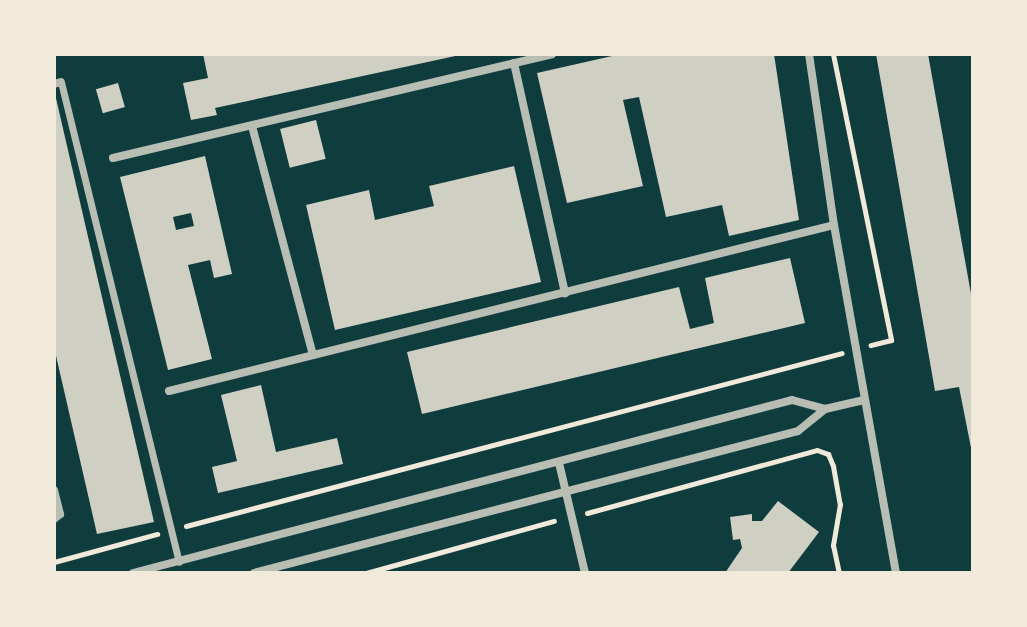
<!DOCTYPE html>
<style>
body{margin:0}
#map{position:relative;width:1027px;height:627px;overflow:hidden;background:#0f3d3e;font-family:Mulish,sans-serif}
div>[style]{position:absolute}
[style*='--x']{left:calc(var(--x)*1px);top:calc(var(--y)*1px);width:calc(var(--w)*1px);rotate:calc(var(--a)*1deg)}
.building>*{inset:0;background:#cfcfc3;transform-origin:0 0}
.path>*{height:5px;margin:-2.5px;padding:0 2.5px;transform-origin:2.5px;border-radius:2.5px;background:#f1e9da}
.pedestrian>*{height:7px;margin:-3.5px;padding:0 3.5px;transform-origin:3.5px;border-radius:3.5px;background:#b8beb3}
.minor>*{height:8px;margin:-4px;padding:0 4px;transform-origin:4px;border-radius:4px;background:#b8beb3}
span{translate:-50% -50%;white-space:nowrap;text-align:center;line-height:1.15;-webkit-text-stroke:7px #f1e9da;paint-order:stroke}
.frame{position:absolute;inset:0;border:56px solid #f1e9da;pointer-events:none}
</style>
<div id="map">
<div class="building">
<i style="clip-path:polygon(203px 54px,460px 54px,460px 55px,215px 108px,217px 115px,191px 120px,183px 83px,208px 78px)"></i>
<i style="clip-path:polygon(621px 54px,774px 54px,799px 220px,729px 236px,722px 205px,666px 217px,639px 97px,623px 100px,643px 186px,567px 203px,537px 73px)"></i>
<i style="clip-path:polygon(876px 54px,928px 54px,973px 305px,973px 458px,959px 387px,935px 391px)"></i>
<i style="left:118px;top:83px;width:25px;height:23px;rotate:74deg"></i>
<i style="clip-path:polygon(55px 94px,154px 522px,97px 534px,54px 347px)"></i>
<i style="left:316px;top:120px;width:40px;height:37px;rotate:76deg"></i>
<i style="clip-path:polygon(evenodd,205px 156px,232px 274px,214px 278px,210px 260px,188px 265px,212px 359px,168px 370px,120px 177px,205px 156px,191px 213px,194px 226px,176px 230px,173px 217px,191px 213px)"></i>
<i style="clip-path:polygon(514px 166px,541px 282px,335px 330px,306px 205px,369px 190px,375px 220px,434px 206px,429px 186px)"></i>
<i style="clip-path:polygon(790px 258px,805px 323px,422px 414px,407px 352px,679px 287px,690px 329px,714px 323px,705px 278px)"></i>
<i style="clip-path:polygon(261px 385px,276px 452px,337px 438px,343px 464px,218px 493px,212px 467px,237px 461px,221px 395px)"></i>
<i style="clip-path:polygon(778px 501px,819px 532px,788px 573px,725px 573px,742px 548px,740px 539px,733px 540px,730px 517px,752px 514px,752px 521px,762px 521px)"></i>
</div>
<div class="path">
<i style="--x:833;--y:54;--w:292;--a:78.5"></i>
<i style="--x:891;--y:340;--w:21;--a:166"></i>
<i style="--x:587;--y:513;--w:238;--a:-15.3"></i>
<i style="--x:817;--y:450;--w:12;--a:20"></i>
<i style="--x:828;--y:454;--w:13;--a:67"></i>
<i style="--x:833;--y:466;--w:39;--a:80"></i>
<i style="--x:840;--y:504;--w:42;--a:99.7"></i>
<i style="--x:833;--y:545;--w:29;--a:78"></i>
<i style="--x:186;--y:526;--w:678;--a:-14.77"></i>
<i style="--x:54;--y:562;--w:107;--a:-15.2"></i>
<i style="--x:366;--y:573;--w:195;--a:-15.5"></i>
</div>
<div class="pedestrian">
<i style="--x:61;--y:82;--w:494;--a:76.2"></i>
</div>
<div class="minor">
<i style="--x:809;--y:54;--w:173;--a:81.7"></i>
<i style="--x:834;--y:225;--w:353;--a:79.9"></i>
<i style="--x:514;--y:63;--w:236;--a:77.5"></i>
<i style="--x:54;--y:84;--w:7;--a:-16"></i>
<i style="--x:252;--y:126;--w:237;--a:75.1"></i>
<i style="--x:113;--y:158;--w:451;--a:-13.3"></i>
<i style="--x:169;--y:391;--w:685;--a:-14.02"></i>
<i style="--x:559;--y:463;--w:113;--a:76.7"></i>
<i style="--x:54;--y:490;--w:25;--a:76"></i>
<i style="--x:60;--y:514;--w:8;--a:140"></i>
<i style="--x:133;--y:573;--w:681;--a:-14.71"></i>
<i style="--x:792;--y:400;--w:34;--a:15"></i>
<i style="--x:254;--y:573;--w:562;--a:-14.63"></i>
<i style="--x:798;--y:431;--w:35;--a:-39"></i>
<i style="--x:825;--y:409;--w:40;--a:-13"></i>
</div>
<div class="frame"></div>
</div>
